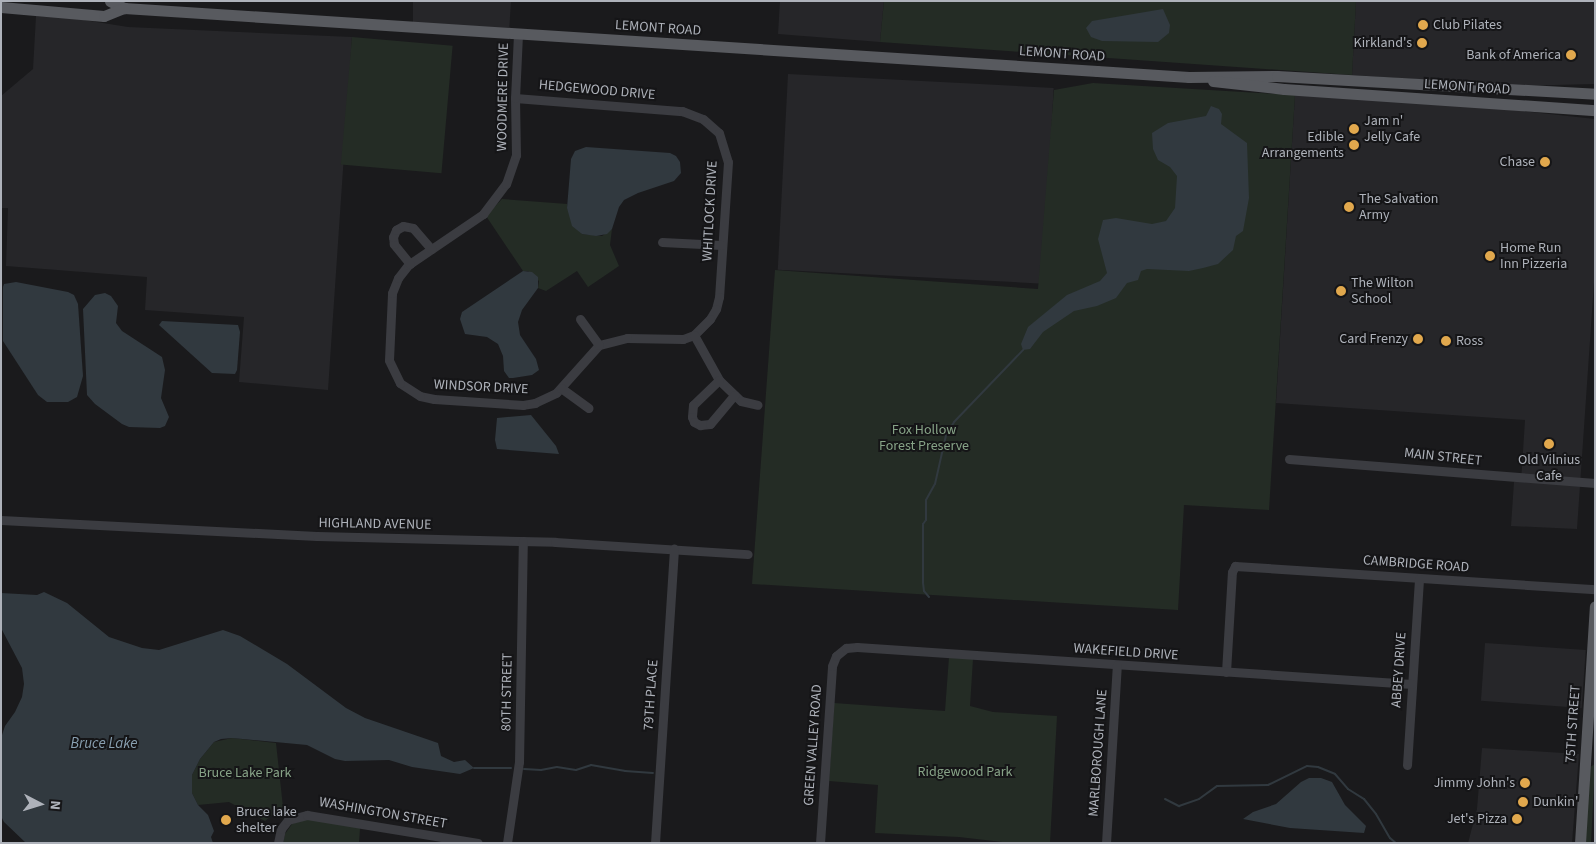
<!DOCTYPE html>
<style>
body{margin:0}
#map{position:relative;width:1596px;height:844px;overflow:hidden;background:#1a1a1c;font-family:"Source Sans 3",sans-serif}
div>[style]{position:absolute}
[style*='--x']{left:calc(var(--x)*1px);top:calc(var(--y)*1px);width:calc(var(--w)*1px);rotate:calc(var(--a)*1deg)}
.built>*{inset:0;background:#262629;transform-origin:0 0}
.green>*{inset:0;background:#242c25;transform-origin:0 0}
.water>*{inset:0;background:#31393f}
.stream>*{height:2px;margin:-1px;padding:0 1px;transform-origin:1px;border-radius:1px;background:#31393f}
.minor>*{height:9px;margin:-4.5px;padding:0 4.5px;transform-origin:4.5px;border-radius:4.5px;background:#3b3c41}
.major>*{height:11px;margin:-5.5px;padding:0 5.5px;transform-origin:5.5px;border-radius:5.5px;background:#585a5f}
.dots>*{width:14px;height:14px;translate:-50% -50%;box-sizing:border-box;border:2px solid #151517;border-radius:50%}
span{translate:-50% -50%;white-space:nowrap;text-align:center;line-height:1.15;-webkit-text-stroke:4px #151517;paint-order:stroke}
.poi-label{font-size:14px;color:#aeb2ba}
.left{translate:0 -50%;text-align:left}
.right{translate:-100% -50%;text-align:right}
.street-label{font-size:14px;color:#aeb2ba}
.park-label{font-size:14px;color:#87a387}
.water-label{font-size:15px;color:#89a0b1;font-style:italic}
.frame{position:absolute;inset:0;border:2px solid #aeb2ba;pointer-events:none}
.north{position:absolute;left:15px;top:779px;width:50px;height:50px;-webkit-text-stroke:4px #151517;paint-order:stroke;rotate:95deg;font-size:14px;font-weight:700;line-height:20px;text-align:center;color:#aeb2ba}
.north::after{content:'';display:block;margin:auto;width:18px;height:22px;background:#aeb2ba;clip-path:polygon(50% 0,100% 100%,50% 72%,0 100%)}
</style>
<div id="map">
<div class="built">
<i style="clip-path:polygon(413px 1px,511px 1px,509px 33px,413px 27px)"></i>
<i style="clip-path:polygon(780px 1px,884px 1px,880px 42px,778px 34px)"></i>
<i style="clip-path:polygon(1356px 1px,1595px 1px,1595px 84px,1519px 86px,1352px 75px)"></i>
<i style="clip-path:polygon(36px 16px,71px 18px,128px 27px,352px 37px,328px 390px,239px 382px,244px 317px,145px 310px,147px 277px,6px 266px,8px 208px,1px 208px,1px 96px,33px 69px)"></i>
<i style="left:788px;top:74px;width:266px;height:196px;rotate:3deg"></i>
<i style="clip-path:polygon(1295px 95px,1475px 106px,1595px 119px,1595px 268px,1577px 529px,1511px 526px,1514px 482px,1521px 482px,1525px 420px,1276px 403px)"></i>
<i style="left:1485px;top:643px;width:101px;height:58px;rotate:4deg"></i>
<i style="clip-path:polygon(1482px 748px,1579px 754px,1572px 843px,1468px 843px,1477px 809px)"></i>
</div>
<div class="green">
<i style="clip-path:polygon(884px 1px,1356px 1px,1352px 75px,880px 42px)"></i>
<i style="left:352px;top:37px;width:101px;height:128px;rotate:5deg"></i>
<i style="clip-path:polygon(1093px 83px,1295px 95px,1269px 510px,1184px 505px,1178px 610px,752px 584px,775px 270px,1038px 289px,1054px 90px)"></i>
<i style="clip-path:polygon(502px 199px,567px 204px,567px 208px,582px 234px,602px 236px,612px 229px,610px 245px,619px 266px,588px 287px,577px 271px,546px 291px,538px 288px,539px 281px,528px 271px,523px 271px,486px 216px)"></i>
<i style="clip-path:polygon(949px 657px,973px 659px,970px 706px,993px 712px,1057px 716px,1050px 843px,1011px 843px,959px 837px,875px 833px,878px 785px,829px 781px,834px 703px,945px 711px)"></i>
<i style="clip-path:polygon(232px 738px,276px 743px,283px 807px,265px 821px,229px 802px,198px 805px,192px 793px,192px 775px,200px 759px,214px 742px)"></i>
<i style="clip-path:polygon(1595px 764px,1591px 843px,1584px 843px,1590px 767px)"></i>
<i style="clip-path:polygon(307px 819px,360px 828px,359px 843px,283px 843px,285px 834px,292px 824px)"></i>
</div>
<div class="water">
<i style="clip-path:polygon(1163px 9px,1170px 25px,1169px 33px,1158px 42px,1102px 41px,1091px 37px,1086px 28px,1092px 21px)"></i>
<i style="clip-path:polygon(1211px 106px,1219px 109px,1222px 114px,1221px 124px,1247px 143px,1249px 198px,1243px 231px,1236px 236px,1233px 250px,1218px 264px,1203px 268px,1189px 271px,1147px 269px,1141px 271px,1138px 280px,1127px 283px,1116px 298px,1097px 306px,1074px 311px,1043px 332px,1030px 349px,1023px 350px,1021px 344px,1028px 327px,1067px 295px,1100px 281px,1107px 273px,1098px 239px,1103px 220px,1116px 218px,1152px 224px,1166px 221px,1175px 208px,1177px 176px,1170px 167px,1158px 160px,1153px 149px,1152px 133px,1168px 123px,1206px 116px)"></i>
<i style="clip-path:polygon(586px 147px,670px 153px,676px 156px,680px 162px,681px 173px,674px 181px,638px 193px,624px 200px,619px 207px,612px 229px,607px 234px,596px 236px,582px 234px,572px 226px,567px 208px,571px 159px,575px 151px)"></i>
<i style="clip-path:polygon(523px 271px,532px 272px,538px 277px,538px 288px,522px 310px,518px 322px,520px 335px,536px 359px,539px 370px,532px 375px,513px 378px,509px 378px,504px 371px,503px 356px,498px 344px,487px 337px,465px 334px,460px 319px,462px 312px)"></i>
<i style="clip-path:polygon(16px 282px,68px 292px,74px 295px,78px 304px,83px 376px,77px 397px,68px 402px,47px 402px,38px 395px,3px 341px,3px 287px,4px 284px)"></i>
<i style="clip-path:polygon(105px 293px,111px 296px,118px 306px,116px 323px,122px 331px,162px 357px,165px 370px,161px 398px,169px 417px,165px 426px,160px 428px,129px 427px,122px 424px,95px 404px,87px 395px,83px 309px,95px 295px)"></i>
<i style="clip-path:polygon(162px 321px,238px 325px,240px 332px,237px 370px,235px 374px,212px 373px,159px 325px)"></i>
<i style="clip-path:polygon(531px 415px,556px 446px,559px 454px,497px 449px,495px 440px,497px 418px)"></i>
<i style="clip-path:polygon(44px 592px,67px 603px,109px 637px,142px 648px,159px 650px,223px 630px,240px 636px,287px 664px,346px 708px,365px 718px,438px 743px,441px 756px,454px 762px,465px 760px,474px 768px,460px 774px,412px 767px,389px 760px,345px 761px,335px 759px,307px 745px,232px 738px,221px 739px,214px 742px,200px 759px,192px 775px,192px 793px,198px 805px,208px 815px,214px 831px,211px 837px,213px 843px,26px 843px,4px 822px,1px 816px,1px 738px,5px 726px,15px 712px,22px 697px,24px 684px,22px 668px,1px 628px,1px 593px,37px 595px)"></i>
<i style="clip-path:polygon(1309px 778px,1321px 778px,1332px 782px,1345px 805px,1366px 826px,1364px 833px,1290px 828px,1243px 819px,1253px 812px,1276px 804px,1301px 782px)"></i>
</div>
<div class="stream">
<i style="--x:929;--y:597;--w:8;--a:-130"></i>
<i style="--x:924;--y:591;--w:8;--a:-97"></i>
<i style="--x:923;--y:583;--w:59;--a:-90"></i>
<i style="--x:923;--y:524;--w:5;--a:-53"></i>
<i style="--x:926;--y:520;--w:20;--a:-90"></i>
<i style="--x:926;--y:500;--w:18;--a:-61"></i>
<i style="--x:935;--y:484;--w:50;--a:-77.3"></i>
<i style="--x:946;--y:435;--w:15;--a:-58"></i>
<i style="--x:954;--y:422;--w:100;--a:-46.2"></i>
<i style="--x:474;--y:768;--w:37;--a:0"></i>
<i style="--x:524;--y:769;--w:17;--a:3"></i>
<i style="--x:541;--y:770;--w:16;--a:-11"></i>
<i style="--x:557;--y:767;--w:19;--a:9"></i>
<i style="--x:576;--y:770;--w:16;--a:-18"></i>
<i style="--x:591;--y:765;--w:35;--a:10"></i>
<i style="--x:625;--y:771;--w:28;--a:4"></i>
<i style="--x:1165;--y:799;--w:16;--a:27"></i>
<i style="--x:1179;--y:806;--w:21;--a:-19"></i>
<i style="--x:1199;--y:799;--w:22;--a:-36"></i>
<i style="--x:1217;--y:786;--w:51;--a:-1.1"></i>
<i style="--x:1268;--y:785;--w:43;--a:-26"></i>
<i style="--x:1307;--y:766;--w:11;--a:5"></i>
<i style="--x:1318;--y:767;--w:18;--a:22"></i>
<i style="--x:1335;--y:774;--w:20;--a:49"></i>
<i style="--x:1348;--y:789;--w:19;--a:32"></i>
<i style="--x:1364;--y:799;--w:19;--a:51"></i>
<i style="--x:1376;--y:814;--w:28;--a:60"></i>
<i style="--x:1390;--y:838;--w:8;--a:40"></i>
</div>
<div class="minor">
<i style="--x:515;--y:98;--w:168;--a:4.5"></i>
<i style="--x:682;--y:111;--w:22;--a:21"></i>
<i style="--x:703;--y:119;--w:21;--a:41"></i>
<i style="--x:719;--y:133;--w:30;--a:73"></i>
<i style="--x:728;--y:162;--w:135;--a:93.8"></i>
<i style="--x:719;--y:297;--w:12;--a:104"></i>
<i style="--x:716;--y:309;--w:12;--a:121"></i>
<i style="--x:710;--y:319;--w:23;--a:135"></i>
<i style="--x:694;--y:335;--w:12;--a:160"></i>
<i style="--x:683;--y:339;--w:56;--a:-179"></i>
<i style="--x:627;--y:338;--w:29;--a:166"></i>
<i style="--x:599;--y:345;--w:64;--a:131.9"></i>
<i style="--x:556;--y:393;--w:23;--a:155"></i>
<i style="--x:535;--y:403;--w:12;--a:171"></i>
<i style="--x:523;--y:405;--w:89;--a:-176.1"></i>
<i style="--x:434;--y:399;--w:14;--a:-168"></i>
<i style="--x:420;--y:396;--w:24;--a:-147"></i>
<i style="--x:400;--y:383;--w:25;--a:-116"></i>
<i style="--x:389;--y:360;--w:67;--a:-87.4"></i>
<i style="--x:392;--y:293;--w:16;--a:-68"></i>
<i style="--x:398;--y:278;--w:16;--a:-52"></i>
<i style="--x:408;--y:265;--w:91;--a:-34.2"></i>
<i style="--x:483;--y:214;--w:38;--a:-53"></i>
<i style="--x:506;--y:184;--w:31;--a:-71"></i>
<i style="--x:516;--y:155;--w:57;--a:-91"></i>
<i style="--x:515;--y:98;--w:64;--a:-87.3"></i>
<i style="--x:662;--y:242;--w:60;--a:2.9"></i>
<i style="--x:410;--y:264;--w:26;--a:-129"></i>
<i style="--x:394;--y:244;--w:7;--a:-98"></i>
<i style="--x:393;--y:237;--w:8;--a:-67"></i>
<i style="--x:396;--y:230;--w:8;--a:-30"></i>
<i style="--x:403;--y:226;--w:10;--a:11"></i>
<i style="--x:413;--y:228;--w:28;--a:49"></i>
<i style="--x:580;--y:319;--w:32;--a:54"></i>
<i style="--x:694;--y:335;--w:51;--a:60.9"></i>
<i style="--x:719;--y:380;--w:30;--a:44"></i>
<i style="--x:741;--y:401;--w:17;--a:13"></i>
<i style="--x:719;--y:380;--w:36;--a:136"></i>
<i style="--x:693;--y:405;--w:12;--a:95"></i>
<i style="--x:692;--y:417;--w:5;--a:68"></i>
<i style="--x:694;--y:422;--w:7;--a:27"></i>
<i style="--x:700;--y:425;--w:10;--a:-6"></i>
<i style="--x:710;--y:424;--w:38;--a:-50"></i>
<i style="--x:561;--y:388;--w:34;--a:36"></i>
<i style="--x:1289;--y:459;--w:307;--a:4.5"></i>
<i style="--x:1;--y:520;--w:316;--a:2.9"></i>
<i style="--x:317;--y:536;--w:238;--a:1.4"></i>
<i style="--x:555;--y:542;--w:193;--a:3.6"></i>
<i style="--x:1226;--y:672;--w:100;--a:-86.6"></i>
<i style="--x:1232;--y:572;--w:7;--a:-63"></i>
<i style="--x:1235;--y:566;--w:361;--a:3.7"></i>
<i style="--x:1407;--y:765;--w:187;--a:-86.3"></i>
<i style="--x:278;--y:843;--w:14;--a:-78"></i>
<i style="--x:281;--y:829;--w:11;--a:-52"></i>
<i style="--x:288;--y:820;--w:20;--a:-15"></i>
<i style="--x:307;--y:815;--w:173;--a:9.3"></i>
<i style="--x:507;--y:843;--w:82;--a:-81.6"></i>
<i style="--x:519;--y:762;--w:221;--a:-89"></i>
<i style="--x:655;--y:843;--w:295;--a:-86.3"></i>
<i style="--x:820;--y:843;--w:177;--a:-86.1"></i>
<i style="--x:832;--y:666;--w:11;--a:-68"></i>
<i style="--x:836;--y:656;--w:13;--a:-39"></i>
<i style="--x:846;--y:648;--w:11;--a:-5"></i>
<i style="--x:857;--y:647;--w:556;--a:3.81"></i>
<i style="--x:1106;--y:843;--w:178;--a:-86.5"></i>
</div>
<div class="major">
<i style="--x:110;--y:1;--w:16;--a:27"></i>
<i style="--x:124;--y:8;--w:975;--a:3.7"></i>
<i style="--x:1097;--y:71;--w:92;--a:3.7"></i>
<i style="--x:1189;--y:77;--w:88;--a:-0.7"></i>
<i style="--x:1277;--y:76;--w:319;--a:3.2"></i>
<i style="--x:1;--y:7;--w:103;--a:5"></i>
<i style="--x:104;--y:16;--w:22;--a:-22"></i>
<i style="--x:1213;--y:81;--w:71;--a:6.4"></i>
<i style="--x:1284;--y:89;--w:312;--a:3.9"></i>
<i style="--x:1580;--y:843;--w:237;--a:-86.4"></i>
</div>
<div class="dots">
<i style="left:1423px;top:25px;background:#e1a84d"></i>
<i style="left:1422px;top:43px;background:#e1a84d"></i>
<i style="left:1571px;top:55px;background:#e1a84d"></i>
<i style="left:1354px;top:129px;background:#e1a84d"></i>
<i style="left:1354px;top:145px;background:#e1a84d"></i>
<i style="left:1545px;top:162px;background:#e1a84d"></i>
<i style="left:1349px;top:207px;background:#e1a84d"></i>
<i style="left:1490px;top:256px;background:#e1a84d"></i>
<i style="left:1341px;top:291px;background:#e1a84d"></i>
<i style="left:1418px;top:339px;background:#e1a84d"></i>
<i style="left:1446px;top:341px;background:#e1a84d"></i>
<i style="left:1549px;top:444px;background:#e1a84d"></i>
<i style="left:1525px;top:783px;background:#e1a84d"></i>
<i style="left:1523px;top:802px;background:#e1a84d"></i>
<i style="left:1517px;top:819px;background:#e1a84d"></i>
<i style="left:226px;top:820px;background:#e1a84d"></i>
</div>
<div class="poi-label">
<span class="left" style="left:1433px;top:25px">Club Pilates</span>
<span class="right" style="left:1412px;top:43px">Kirkland's</span>
<span class="right" style="left:1561px;top:55px">Bank of America</span>
<span class="left" style="left:1364px;top:129px">Jam n'<br>Jelly Cafe</span>
<span class="right" style="left:1344px;top:145px">Edible<br>Arrangements</span>
<span class="right" style="left:1535px;top:162px">Chase</span>
<span class="left" style="left:1359px;top:207px">The Salvation<br>Army</span>
<span class="left" style="left:1500px;top:256px">Home Run<br>Inn Pizzeria</span>
<span class="left" style="left:1351px;top:291px">The Wilton<br>School</span>
<span class="right" style="left:1408px;top:339px">Card Frenzy</span>
<span class="left" style="left:1456px;top:341px">Ross</span>
<span style="left:1549px;top:468px">Old Vilnius<br>Cafe</span>
<span class="right" style="left:1515px;top:783px">Jimmy John's</span>
<span class="left" style="left:1533px;top:802px">Dunkin'</span>
<span class="left" style="left:236px;top:820px">Bruce lake<br>shelter</span>
<span class="right" style="left:1507px;top:819px">Jet's Pizza</span>
</div>
<div class="street-label">
<span style="left:658px;top:28px;rotate:4deg">LEMONT ROAD</span>
<span style="left:1062px;top:54px;rotate:4deg">LEMONT ROAD</span>
<span style="left:1467px;top:87px;rotate:4deg">LEMONT ROAD</span>
<span style="left:597px;top:90px;rotate:5deg">HEDGEWOOD DRIVE</span>
<span style="left:503px;top:97px;rotate:-89deg">WOODMERE DRIVE</span>
<span style="left:710px;top:211px;rotate:-87deg">WHITLOCK DRIVE</span>
<span style="left:481px;top:387px;rotate:3deg">WINDSOR DRIVE</span>
<span style="left:1443px;top:457px;rotate:6deg">MAIN STREET</span>
<span style="left:375px;top:524px;rotate:1deg">HIGHLAND AVENUE</span>
<span style="left:1416px;top:564px;rotate:4deg">CAMBRIDGE ROAD</span>
<span style="left:1126px;top:652px;rotate:4deg">WAKEFIELD DRIVE</span>
<span style="left:1399px;top:670px;rotate:-86deg">ABBEY DRIVE</span>
<span style="left:507px;top:692px;rotate:-89deg">80TH STREET</span>
<span style="left:651px;top:695px;rotate:-86deg">79TH PLACE</span>
<span style="left:1573px;top:724px;rotate:-86deg">75TH STREET</span>
<span style="left:813px;top:745px;rotate:-86deg">GREEN VALLEY ROAD</span>
<span style="left:1098px;top:753px;rotate:-86deg">MARLBOROUGH LANE</span>
<span style="left:383px;top:813px;rotate:10deg">WASHINGTON STREET</span>
</div>
<div class="park-label">
<span style="left:924px;top:438px">Fox Hollow<br>Forest Preserve</span>
<span style="left:965px;top:772px">Ridgewood Park</span>
<span style="left:245px;top:773px">Bruce Lake Park</span>
</div>
<div class="water-label">
<span style="left:104px;top:744px">Bruce Lake</span>
</div>
<div class="frame"></div>
<div class="north">N</div>
</div>
